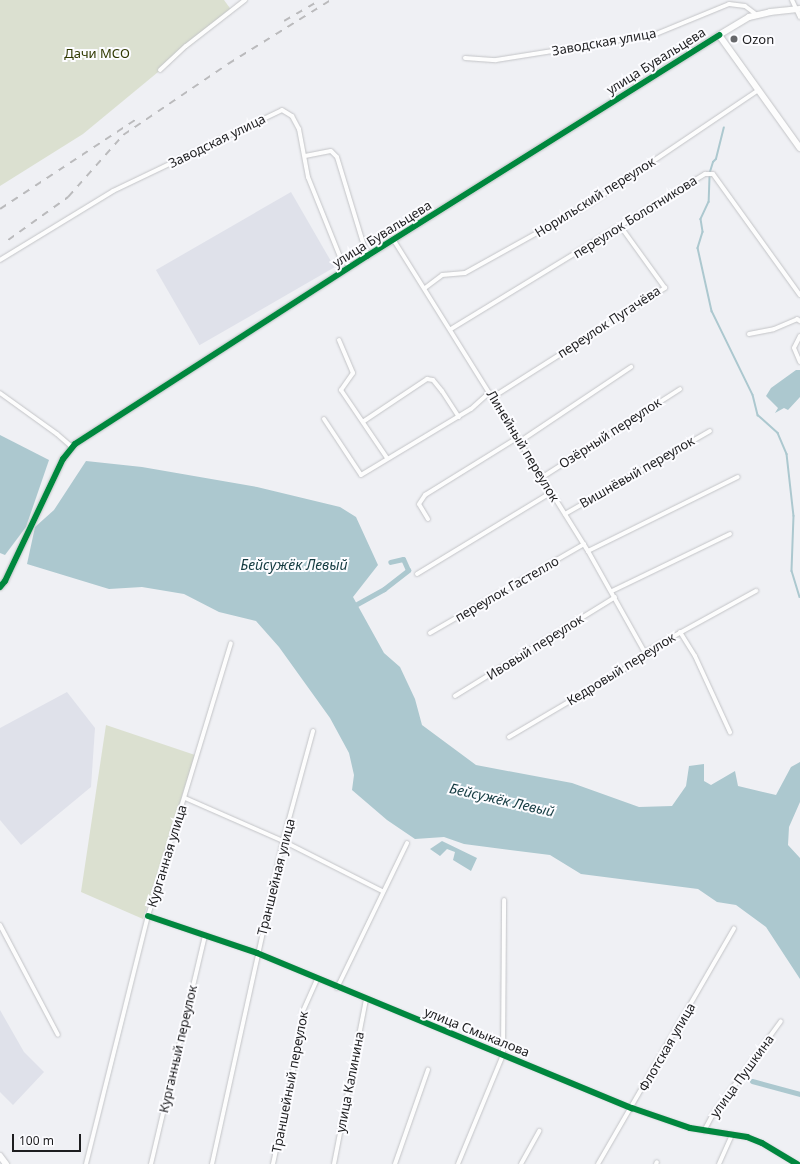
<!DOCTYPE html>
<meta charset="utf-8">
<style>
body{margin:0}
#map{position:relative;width:800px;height:1164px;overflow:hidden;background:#eff0f4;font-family:"Noto Sans",sans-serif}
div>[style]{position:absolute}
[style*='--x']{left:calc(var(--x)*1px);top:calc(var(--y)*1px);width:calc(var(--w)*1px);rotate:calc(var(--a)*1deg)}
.built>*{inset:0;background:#dfe1ea;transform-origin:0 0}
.green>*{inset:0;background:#dbe0d0}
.water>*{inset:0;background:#acc8cf}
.stream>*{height:1.5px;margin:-0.75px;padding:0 0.75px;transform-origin:0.75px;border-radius:0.75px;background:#acc8cf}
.canal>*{height:5px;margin:-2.5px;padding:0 2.5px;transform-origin:2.5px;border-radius:2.5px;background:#acc8cf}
.roads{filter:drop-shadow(0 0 1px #c3c4c7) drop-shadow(0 0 1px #c3c4c7)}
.street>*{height:4px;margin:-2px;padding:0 2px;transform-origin:2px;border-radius:2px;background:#fdfdfd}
.secondary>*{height:6px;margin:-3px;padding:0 3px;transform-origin:3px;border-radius:3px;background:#fdfdfd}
.rail>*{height:1.5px;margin-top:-0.75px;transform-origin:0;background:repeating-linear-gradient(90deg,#bababc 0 7px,transparent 0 14px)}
.cycleway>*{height:6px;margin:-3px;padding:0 3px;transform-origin:3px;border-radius:3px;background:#00873e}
.dots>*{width:11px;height:11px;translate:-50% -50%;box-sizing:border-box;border:2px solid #fcfcff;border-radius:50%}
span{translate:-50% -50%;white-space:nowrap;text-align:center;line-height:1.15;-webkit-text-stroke:4px #fcfcff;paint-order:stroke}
.poi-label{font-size:13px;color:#1d1d1f}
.left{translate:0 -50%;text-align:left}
.street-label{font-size:13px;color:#1d1d1f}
.park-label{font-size:13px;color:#303902}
.water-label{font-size:14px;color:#133a40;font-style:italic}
.scale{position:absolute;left:12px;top:1134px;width:69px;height:18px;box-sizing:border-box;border:2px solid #1d1d1f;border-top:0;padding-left:5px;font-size:12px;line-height:14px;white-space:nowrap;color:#1d1d1f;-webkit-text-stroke:3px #fcfcff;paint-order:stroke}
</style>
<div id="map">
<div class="built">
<i style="left:291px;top:192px;width:87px;height:156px;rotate:60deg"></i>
<i style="clip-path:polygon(67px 692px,95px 728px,91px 787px,21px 845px,0 820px,0 728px)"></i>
<i style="clip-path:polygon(0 1010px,24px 1052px,44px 1072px,13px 1105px,0 1092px)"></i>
</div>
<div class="green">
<i style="clip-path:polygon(0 0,224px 0,232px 11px,83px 134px,0 186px)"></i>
<i style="clip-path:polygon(106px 725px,195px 755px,143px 919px,81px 892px)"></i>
</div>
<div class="water">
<i style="clip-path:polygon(796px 370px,800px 370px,800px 397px,788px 410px,784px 408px,775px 413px,778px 408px,766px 396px,771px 388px)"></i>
<i style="clip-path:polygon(0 435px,49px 460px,26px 527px,5px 555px,0 553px)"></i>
<i style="clip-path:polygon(86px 461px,142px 467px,257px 487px,340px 507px,356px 517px,378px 565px,353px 597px,384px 653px,400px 667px,415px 699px,422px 725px,476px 765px,572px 783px,639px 807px,672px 806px,686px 786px,689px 766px,704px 764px,704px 781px,711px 785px,735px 771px,738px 786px,776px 795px,791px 767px,800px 762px,800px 802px,789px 827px,788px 845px,800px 858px,800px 979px,766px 927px,736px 905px,717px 902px,698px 889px,581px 874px,550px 855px,464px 844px,444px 837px,415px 839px,387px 820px,352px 790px,354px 775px,349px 753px,330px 718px,279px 647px,256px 621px,219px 612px,184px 594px,142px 587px,109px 589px,27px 564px,35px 527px,54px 510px)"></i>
<i style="clip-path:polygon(442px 841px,477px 858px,471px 871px,453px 860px,455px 852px,447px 849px,440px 856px,430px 849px)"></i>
</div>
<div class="stream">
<i style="--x:710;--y:172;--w:10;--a:-73"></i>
<i style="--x:713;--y:162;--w:4;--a:-45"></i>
<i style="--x:716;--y:159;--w:32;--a:-76"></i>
<i style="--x:710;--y:177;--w:25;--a:92"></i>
<i style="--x:709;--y:202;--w:19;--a:115"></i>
<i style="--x:701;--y:219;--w:13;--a:81"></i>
<i style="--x:703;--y:232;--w:17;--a:107"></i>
<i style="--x:698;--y:248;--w:65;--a:77.5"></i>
<i style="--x:712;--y:311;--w:93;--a:64"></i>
<i style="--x:753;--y:395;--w:21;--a:76"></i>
<i style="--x:758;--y:415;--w:27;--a:42"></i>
<i style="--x:778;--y:433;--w:23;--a:67"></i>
<i style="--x:787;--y:454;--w:62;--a:83.6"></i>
<i style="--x:794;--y:516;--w:55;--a:92.1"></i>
<i style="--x:792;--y:571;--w:27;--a:73"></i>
</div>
<div class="canal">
<i style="--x:357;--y:604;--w:31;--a:-29"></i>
<i style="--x:384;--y:589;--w:31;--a:-38"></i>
<i style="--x:408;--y:570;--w:12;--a:-114"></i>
<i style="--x:403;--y:559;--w:13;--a:167"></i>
<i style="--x:752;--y:1081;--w:50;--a:15.2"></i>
</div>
<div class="roads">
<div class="street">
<i style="--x:792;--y:0;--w:19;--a:65"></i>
<i style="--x:465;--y:58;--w:31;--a:4"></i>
<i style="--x:496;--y:60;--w:148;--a:-9"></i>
<i style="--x:642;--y:37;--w:14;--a:-12"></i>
<i style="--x:656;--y:34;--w:79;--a:-22.3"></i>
<i style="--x:729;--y:4;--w:16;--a:7"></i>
<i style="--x:745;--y:6;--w:15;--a:37"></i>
<i style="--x:160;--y:70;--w:35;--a:-43"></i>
<i style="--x:186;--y:46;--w:75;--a:-37.9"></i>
<i style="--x:305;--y:156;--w:26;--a:-11"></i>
<i style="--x:331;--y:151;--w:8;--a:45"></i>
<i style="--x:337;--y:157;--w:103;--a:73.1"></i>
<i style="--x:393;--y:239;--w:368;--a:58"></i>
<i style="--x:588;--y:551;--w:120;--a:60.7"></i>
<i style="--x:0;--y:260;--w:132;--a:-31.4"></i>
<i style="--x:113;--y:191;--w:187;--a:-25.6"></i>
<i style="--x:282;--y:110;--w:12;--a:31"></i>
<i style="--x:292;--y:116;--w:15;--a:62"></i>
<i style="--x:299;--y:129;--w:49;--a:79.4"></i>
<i style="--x:308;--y:177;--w:88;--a:68.1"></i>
<i style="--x:341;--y:259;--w:12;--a:35"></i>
<i style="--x:425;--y:288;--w:21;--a:-37"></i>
<i style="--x:442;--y:275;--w:23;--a:-5"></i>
<i style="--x:465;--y:273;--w:144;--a:-29.1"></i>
<i style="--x:591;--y:203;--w:200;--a:-34"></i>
<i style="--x:451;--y:329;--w:298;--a:-31.4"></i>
<i style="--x:705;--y:174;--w:8;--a:0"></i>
<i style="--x:713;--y:174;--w:149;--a:54.3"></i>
<i style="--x:749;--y:334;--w:25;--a:-11"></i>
<i style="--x:774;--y:329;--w:25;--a:-23"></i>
<i style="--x:797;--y:319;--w:4;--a:34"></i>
<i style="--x:800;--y:336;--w:13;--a:117"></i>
<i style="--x:794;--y:348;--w:15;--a:67"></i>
<i style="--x:339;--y:340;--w:36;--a:67"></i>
<i style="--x:353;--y:373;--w:21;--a:125"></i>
<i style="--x:341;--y:390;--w:82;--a:55.9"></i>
<i style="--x:0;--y:393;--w:70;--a:35.7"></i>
<i style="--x:57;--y:434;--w:20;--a:41"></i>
<i style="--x:493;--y:397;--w:204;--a:-32.4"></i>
<i style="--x:665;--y:288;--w:75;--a:-125.8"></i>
<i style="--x:324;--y:419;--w:67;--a:56.5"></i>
<i style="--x:361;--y:475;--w:128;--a:-31"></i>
<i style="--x:471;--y:409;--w:25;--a:-42"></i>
<i style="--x:364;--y:421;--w:76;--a:-33.7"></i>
<i style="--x:427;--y:379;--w:6;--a:9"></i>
<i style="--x:433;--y:380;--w:14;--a:51"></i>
<i style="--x:442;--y:391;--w:31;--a:57"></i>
<i style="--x:519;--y:442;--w:135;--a:-33.8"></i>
<i style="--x:541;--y:478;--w:165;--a:-32.6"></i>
<i style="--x:565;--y:514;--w:167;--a:-29.8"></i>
<i style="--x:428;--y:519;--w:17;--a:-121"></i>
<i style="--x:419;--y:504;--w:11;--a:-56"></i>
<i style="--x:425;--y:495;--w:108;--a:-31.8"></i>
<i style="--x:588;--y:551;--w:167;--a:-26.3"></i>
<i style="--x:417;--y:574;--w:156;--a:-31.3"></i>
<i style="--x:612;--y:591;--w:131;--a:-25.8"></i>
<i style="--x:680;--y:632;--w:28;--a:58"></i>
<i style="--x:695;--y:656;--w:84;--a:65.3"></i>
<i style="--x:430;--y:633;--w:178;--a:-30"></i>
<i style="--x:455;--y:696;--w:188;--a:-31.7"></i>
<i style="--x:509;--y:737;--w:150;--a:-30.5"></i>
<i style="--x:638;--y:661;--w:11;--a:-52"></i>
<i style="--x:645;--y:652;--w:127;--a:-28.8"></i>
<i style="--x:185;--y:798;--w:107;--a:23.7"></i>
<i style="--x:283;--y:841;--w:111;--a:26.8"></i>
<i style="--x:148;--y:916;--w:115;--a:18.7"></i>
<i style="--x:257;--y:953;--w:406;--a:22.5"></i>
<i style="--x:632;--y:1108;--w:61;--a:19"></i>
<i style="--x:690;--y:1128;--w:58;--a:9"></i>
<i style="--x:747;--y:1137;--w:16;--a:22"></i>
<i style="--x:762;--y:1143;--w:41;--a:31"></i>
<i style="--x:0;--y:925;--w:124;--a:62.2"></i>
<i style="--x:337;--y:988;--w:161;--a:-64.2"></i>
<i style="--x:704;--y:1131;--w:17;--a:-62"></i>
<i style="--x:712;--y:1116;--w:117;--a:-54"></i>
<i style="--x:86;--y:1164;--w:256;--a:-76"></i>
<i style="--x:148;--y:916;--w:285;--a:-73.1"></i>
<i style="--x:151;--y:1164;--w:235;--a:-76.7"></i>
<i style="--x:212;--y:1164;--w:331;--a:-77.6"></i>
<i style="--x:283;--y:841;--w:114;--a:-74.7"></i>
<i style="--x:273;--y:1164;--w:138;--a:-77.9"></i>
<i style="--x:302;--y:1029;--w:18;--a:-87"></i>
<i style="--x:303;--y:1011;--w:35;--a:-66"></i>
<i style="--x:334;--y:1164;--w:167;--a:-79"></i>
<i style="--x:395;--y:1164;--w:100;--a:-70.7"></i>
<i style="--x:458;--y:1164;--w:118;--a:-67.6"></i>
<i style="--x:503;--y:1055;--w:155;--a:-89.6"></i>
<i style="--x:521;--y:1164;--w:38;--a:-61"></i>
<i style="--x:598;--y:1164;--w:272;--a:-60"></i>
<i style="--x:656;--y:1164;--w:2;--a:-63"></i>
<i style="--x:719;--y:1164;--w:32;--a:-66"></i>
</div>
<div class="secondary">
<i style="--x:719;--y:35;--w:139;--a:54.4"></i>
<i style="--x:0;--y:587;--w:8;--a:-50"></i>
<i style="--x:5;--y:581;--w:135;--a:-64.6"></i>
<i style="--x:63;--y:459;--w:19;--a:-51"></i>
<i style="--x:75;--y:444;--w:347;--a:-32.8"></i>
<i style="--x:367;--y:256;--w:416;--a:-32.1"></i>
<i style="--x:719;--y:35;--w:35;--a:-31"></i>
<i style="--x:749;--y:17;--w:22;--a:-13"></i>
<i style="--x:770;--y:12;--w:30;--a:-6"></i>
<i style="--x:0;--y:1156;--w:10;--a:53"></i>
</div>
</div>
<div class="rail">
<i style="--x:284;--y:21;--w:36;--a:-30"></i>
<i style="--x:0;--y:209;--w:162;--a:-33.4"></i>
<i style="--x:8;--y:240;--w:74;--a:-35.6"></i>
<i style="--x:68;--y:197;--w:83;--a:-48.4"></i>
<i style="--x:123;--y:135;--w:127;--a:-34.1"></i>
<i style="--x:228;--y:64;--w:121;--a:-31.9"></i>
</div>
<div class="cycleway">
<i style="--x:0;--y:587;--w:8;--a:-50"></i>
<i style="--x:5;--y:581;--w:135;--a:-64.6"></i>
<i style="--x:63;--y:459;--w:19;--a:-51"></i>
<i style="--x:75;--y:444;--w:347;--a:-32.8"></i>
<i style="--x:367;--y:256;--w:416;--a:-32.1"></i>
<i style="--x:148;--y:916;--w:115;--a:18.7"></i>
<i style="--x:257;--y:953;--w:406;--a:22.5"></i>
<i style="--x:632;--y:1108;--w:61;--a:19"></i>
<i style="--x:690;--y:1128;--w:58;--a:9"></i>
<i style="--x:747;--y:1137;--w:16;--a:22"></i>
<i style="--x:762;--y:1143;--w:41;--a:31"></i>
</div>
<div class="dots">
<i style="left:734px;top:39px;background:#66676a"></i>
</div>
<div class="poi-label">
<span class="left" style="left:742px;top:39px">Ozon</span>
</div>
<div class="street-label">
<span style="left:604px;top:42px;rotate:-10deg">Заводская улица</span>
<span style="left:656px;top:61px;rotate:-32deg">улица Бувальцева</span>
<span style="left:217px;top:141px;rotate:-26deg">Заводская улица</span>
<span style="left:595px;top:197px;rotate:-32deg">Норильский переулок</span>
<span style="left:635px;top:217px;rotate:-32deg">переулок Болотникова</span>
<span style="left:382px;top:234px;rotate:-32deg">улица Бувальцева</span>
<span style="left:609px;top:322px;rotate:-33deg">переулок Пугачёва</span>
<span style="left:610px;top:433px;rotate:-33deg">Озёрный переулок</span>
<span style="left:523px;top:446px;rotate:59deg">Линейный переулок</span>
<span style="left:637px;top:472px;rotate:-30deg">Вишнёвый переулок</span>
<span style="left:507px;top:589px;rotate:-30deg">переулок Гастелло</span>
<span style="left:535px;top:647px;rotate:-32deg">Ивовый переулок</span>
<span style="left:621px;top:669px;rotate:-32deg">Кедровый переулок</span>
<span style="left:167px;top:856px;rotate:-73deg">Курганная улица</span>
<span style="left:276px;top:877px;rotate:-76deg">Траншейная улица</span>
<span style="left:477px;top:1032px;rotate:22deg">улица Смыкалова</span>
<span style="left:667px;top:1047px;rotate:-60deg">Флотская улица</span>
<span style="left:178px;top:1049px;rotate:-77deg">Курганный переулок</span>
<span style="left:742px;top:1076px;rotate:-54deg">улица Пушкина</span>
<span style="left:290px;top:1082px;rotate:-79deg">Траншейный переулок</span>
<span style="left:350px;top:1082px;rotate:-79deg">улица Калинина</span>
</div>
<div class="park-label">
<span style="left:97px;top:53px">Дачи МСО</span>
</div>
<div class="water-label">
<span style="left:294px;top:565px">Бейсужёк Левый</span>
<span style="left:502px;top:800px;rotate:13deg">Бейсужёк Левый</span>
</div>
<div class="scale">100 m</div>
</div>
